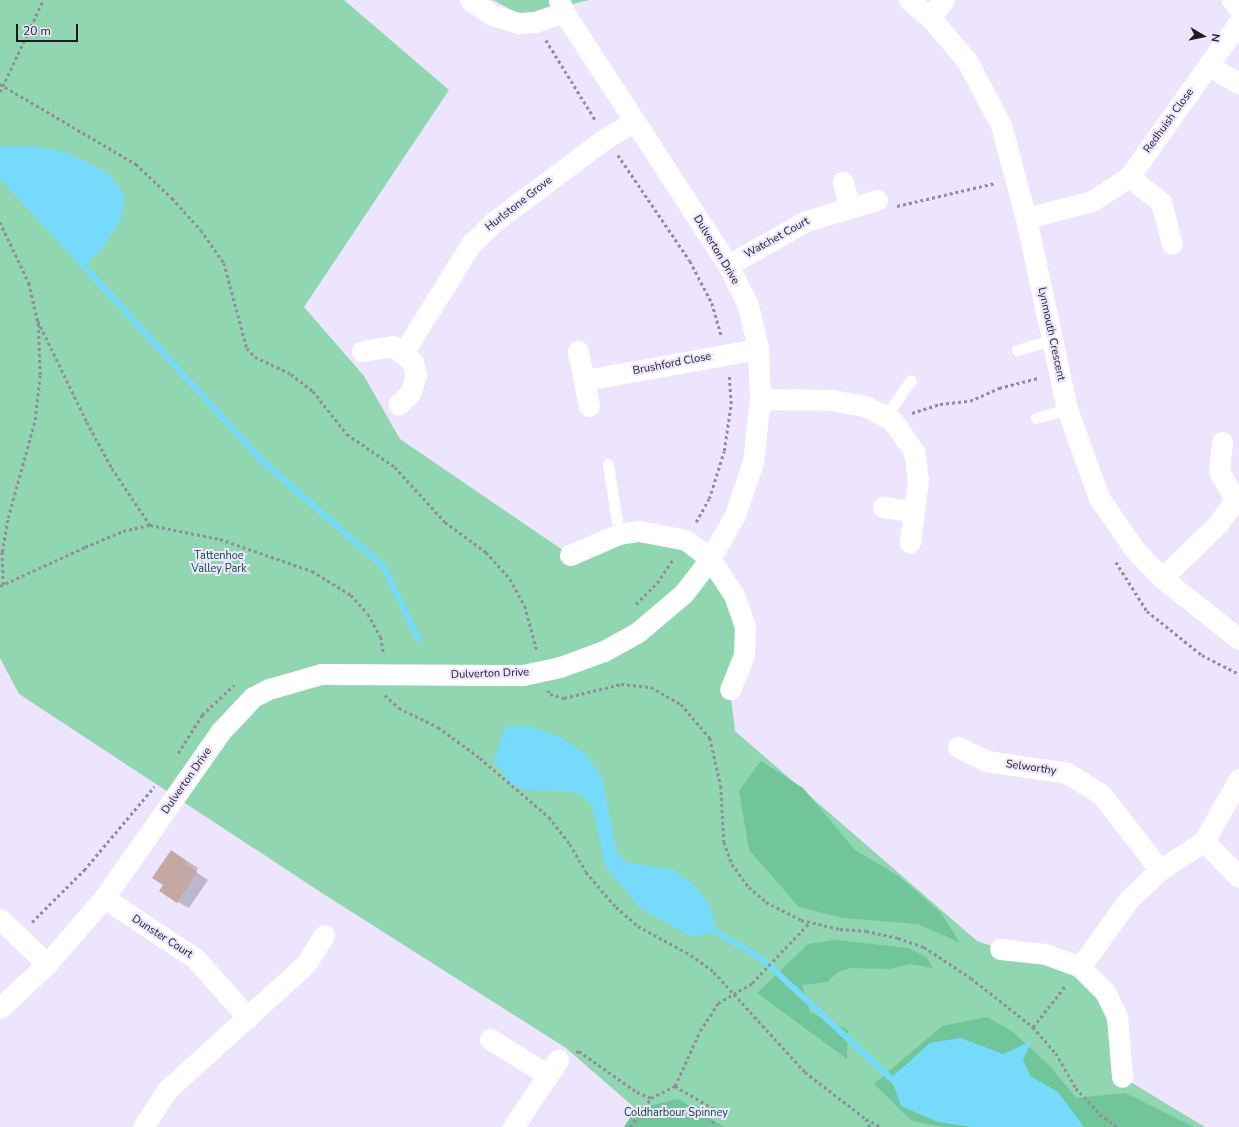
<!DOCTYPE html>
<style>
body{margin:0}
#map{position:relative;width:1239px;height:1127px;overflow:hidden;background:#ede5fe;font-family:"Nunito Sans",sans-serif}
div>[style]{position:absolute}
[style*='--x']{left:calc(var(--x)*1px);top:calc(var(--y)*1px);width:calc(var(--w)*1px);rotate:calc(var(--a)*1deg)}
.green>*{inset:0;background:#90d6b0}
.forest>*{inset:0;background:#71c59a}
.water>*{inset:0;background:#76dbfa}
.shadow>*{inset:0;background:#0003}
.stream>*{height:6px;margin:-3px;padding:0 3px;transform-origin:3px;border-radius:3px;background:#76dbfa}
.building>*{inset:0;background:#c5a8a4}
.path>*{height:2.5px;margin-top:-1.25px;transform-origin:0;background:repeating-linear-gradient(90deg,#928c9e 0 3px,transparent 0 6px)}
.lane>*{height:11px;margin:-5.5px;padding:0 5.5px;transform-origin:5.5px;border-radius:5.5px;background:#fff}
.street>*{height:21px;margin:-10.5px;padding:0 10.5px;transform-origin:10.5px;border-radius:10.5px;background:#fff}
span{translate:-50% -50%;white-space:nowrap;text-align:center;line-height:1.15;-webkit-text-stroke:4px #ede5fe;paint-order:stroke}
.street-label{font-size:11px;color:#1e1b23}
.park-label{font-size:11px;color:#094e32}
.north{position:absolute;left:1183px;top:16px;width:40px;height:40px;-webkit-text-stroke:3px #ede5fe;paint-order:stroke;rotate:99deg;font-size:11px;font-weight:700;line-height:16px;text-align:center;color:#1e1b23}
.north::after{content:'';display:block;margin:auto;width:14px;height:18px;background:#1e1b23;clip-path:polygon(50% 0,100% 100%,50% 72%,0 100%)}
.scale{position:absolute;left:16px;top:24px;width:62px;height:18px;box-sizing:border-box;border:2px solid #1e1b23;border-top:0;padding-left:5px;font-size:12px;line-height:14px;white-space:nowrap;color:#1e1b23;-webkit-text-stroke:3px #ede5fe;paint-order:stroke}
</style>
<div id="map">
<div class="green">
<i style="clip-path:polygon(0 0,344px 0,449px 90px,304px 307px,364px 376px,400px 439px,570px 555px,619px 534px,686px 540px,745px 627px,730px 689px,735px 731px,977px 941px,1000px 949px,1045px 954px,1105px 992px,1122px 1077px,1205px 1127px,624px 1127px,636px 1109px,566px 1048px,325px 895px,19px 694px,0 658px)"></i>
<i style="clip-path:polygon(493px 0,589px 0,523px 16px)"></i>
</div>
<div class="forest">
<i style="clip-path:polygon(761px 761px,803px 788px,855px 850px,900px 877px,941px 913px,960px 943px,918px 924px,843px 918px,799px 907px,749px 850px,739px 791px)"></i>
<i style="clip-path:polygon(835px 940px,909px 948px,927px 958px,933px 968px,910px 964px,890px 969px,851px 968px,838px 972px,827px 982px,802px 985px,810px 1012px,848px 1030px,847px 1059px,757px 993px,808px 944px)"></i>
<i style="clip-path:polygon(987px 1017px,1013px 1032px,1050px 1066px,1076px 1098px,1125px 1093px,1194px 1127px,943px 1127px,912px 1121px,874px 1084px,942px 1026px)"></i>
<i style="clip-path:polygon(678px 1099px,725px 1127px,624px 1127px,636px 1109px)"></i>
</div>
<div class="water">
<i style="clip-path:polygon(8px 146px,37px 146px,70px 154px,108px 173px,124px 194px,121px 219px,101px 250px,84px 266px,0 174px,0 148px)"></i>
<i style="clip-path:polygon(506px 726px,533px 727px,561px 737px,585px 754px,602px 777px,616px 850px,627px 863px,672px 869px,694px 885px,710px 905px,716px 932px,692px 937px,639px 907px,605px 866px,593px 808px,582px 795px,571px 791px,528px 790px,509px 784px,502px 770px,493px 762px)"></i>
<i style="clip-path:polygon(961px 1038px,1003px 1054px,1032px 1041px,1023px 1059px,1030px 1076px,1058px 1092px,1084px 1127px,972px 1127px,938px 1122px,901px 1106px,891px 1078px,930px 1043px)"></i>
</div>
<div class="shadow">
<i style="clip-path:polygon(171px 851px,198px 868px,196px 872px,208px 880px,189px 908px,178px 902px,164px 885px)"></i>
</div>
<div class="stream">
<i style="--x:0;--y:174;--w:387;--a:47.6"></i>
<i style="--x:261;--y:460;--w:163;--a:41"></i>
<i style="--x:384;--y:567;--w:80;--a:64.7"></i>
<i style="--x:710;--y:928;--w:61;--a:30.8"></i>
<i style="--x:762;--y:959;--w:184;--a:42.8"></i>
</div>
<div class="building">
<i style="clip-path:polygon(171px 850px,187px 861px,185px 864px,197px 872px,177px 903px,159px 891px,163px 885px,152px 878px)"></i>
</div>
<div class="path">
<i style="--x:546;--y:40;--w:95;--a:58.3"></i>
<i style="--x:0;--y:84;--w:158;--a:30.5"></i>
<i style="--x:136;--y:164;--w:50;--a:43.4"></i>
<i style="--x:172;--y:198;--w:43;--a:47.8"></i>
<i style="--x:201;--y:230;--w:40;--a:55.1"></i>
<i style="--x:224;--y:263;--w:88;--a:74.9"></i>
<i style="--x:247;--y:348;--w:12;--a:48"></i>
<i style="--x:255;--y:357;--w:40;--a:25"></i>
<i style="--x:291;--y:374;--w:28;--a:38"></i>
<i style="--x:313;--y:391;--w:55;--a:51.7"></i>
<i style="--x:347;--y:434;--w:58;--a:34.5"></i>
<i style="--x:395;--y:467;--w:74;--a:47.7"></i>
<i style="--x:445;--y:522;--w:51;--a:36.2"></i>
<i style="--x:486;--y:552;--w:36;--a:48"></i>
<i style="--x:510;--y:579;--w:31;--a:61"></i>
<i style="--x:525;--y:606;--w:47;--a:75.1"></i>
<i style="--x:0;--y:92;--w:102;--a:-64.9"></i>
<i style="--x:618;--y:155;--w:128;--a:55.8"></i>
<i style="--x:690;--y:261;--w:47;--a:62.4"></i>
<i style="--x:712;--y:303;--w:33;--a:74"></i>
<i style="--x:897;--y:206;--w:101;--a:-13.2"></i>
<i style="--x:0;--y:222;--w:68;--a:64.6"></i>
<i style="--x:29;--y:283;--w:39;--a:77"></i>
<i style="--x:38;--y:321;--w:112;--a:64.1"></i>
<i style="--x:87;--y:422;--w:52;--a:61.5"></i>
<i style="--x:112;--y:468;--w:69;--a:56.3"></i>
<i style="--x:150;--y:525;--w:71;--a:11.3"></i>
<i style="--x:220;--y:539;--w:97;--a:19.2"></i>
<i style="--x:312;--y:571;--w:46;--a:31.6"></i>
<i style="--x:351;--y:595;--w:25;--a:48"></i>
<i style="--x:368;--y:614;--w:26;--a:61"></i>
<i style="--x:381;--y:637;--w:18;--a:81"></i>
<i style="--x:912;--y:413;--w:29;--a:-18"></i>
<i style="--x:940;--y:404;--w:30;--a:-6"></i>
<i style="--x:970;--y:401;--w:32;--a:-24"></i>
<i style="--x:999;--y:388;--w:40;--a:-14.4"></i>
<i style="--x:696;--y:522;--w:26;--a:-61"></i>
<i style="--x:709;--y:499;--w:50;--a:-72.6"></i>
<i style="--x:724;--y:451;--w:48;--a:-81.5"></i>
<i style="--x:731;--y:404;--w:28;--a:-94"></i>
<i style="--x:1116;--y:562;--w:58;--a:57.7"></i>
<i style="--x:1147;--y:611;--w:70;--a:38.7"></i>
<i style="--x:1202;--y:655;--w:42;--a:27.2"></i>
<i style="--x:3;--y:585;--w:33;--a:-92"></i>
<i style="--x:2;--y:552;--w:35;--a:-80"></i>
<i style="--x:8;--y:518;--w:102;--a:-74.6"></i>
<i style="--x:35;--y:420;--w:45;--a:-83.7"></i>
<i style="--x:40;--y:375;--w:52;--a:-92.2"></i>
<i style="--x:0;--y:586;--w:94;--a:-24.6"></i>
<i style="--x:85;--y:547;--w:41;--a:-22.8"></i>
<i style="--x:123;--y:531;--w:28;--a:-13"></i>
<i style="--x:636;--y:604;--w:30;--a:-45"></i>
<i style="--x:657;--y:583;--w:29;--a:-56"></i>
<i style="--x:548;--y:690;--w:4;--a:63"></i>
<i style="--x:550;--y:694;--w:15;--a:16"></i>
<i style="--x:564;--y:698;--w:59;--a:-13.8"></i>
<i style="--x:621;--y:684;--w:30;--a:6"></i>
<i style="--x:651;--y:687;--w:34;--a:30"></i>
<i style="--x:681;--y:704;--w:45;--a:49.5"></i>
<i style="--x:710;--y:738;--w:49;--a:77.1"></i>
<i style="--x:721;--y:786;--w:56;--a:86.9"></i>
<i style="--x:724;--y:842;--w:23;--a:70"></i>
<i style="--x:732;--y:864;--w:29;--a:54"></i>
<i style="--x:749;--y:887;--w:23;--a:41"></i>
<i style="--x:766;--y:902;--w:39;--a:27"></i>
<i style="--x:801;--y:920;--w:40;--a:13"></i>
<i style="--x:840;--y:929;--w:26;--a:4"></i>
<i style="--x:866;--y:931;--w:33;--a:12"></i>
<i style="--x:898;--y:938;--w:28;--a:19"></i>
<i style="--x:924;--y:947;--w:56;--a:33.4"></i>
<i style="--x:971;--y:978;--w:79;--a:38.3"></i>
<i style="--x:1033;--y:1027;--w:35;--a:49"></i>
<i style="--x:1056;--y:1053;--w:40;--a:60.3"></i>
<i style="--x:1076;--y:1088;--w:35;--a:47"></i>
<i style="--x:1100;--y:1114;--w:21;--a:37"></i>
<i style="--x:385;--y:695;--w:19;--a:43"></i>
<i style="--x:399;--y:708;--w:43;--a:26"></i>
<i style="--x:438;--y:727;--w:52;--a:36.4"></i>
<i style="--x:480;--y:758;--w:91;--a:40.5"></i>
<i style="--x:549;--y:817;--w:34;--a:52"></i>
<i style="--x:570;--y:844;--w:32;--a:60"></i>
<i style="--x:586;--y:872;--w:46;--a:49.4"></i>
<i style="--x:616;--y:907;--w:29;--a:41"></i>
<i style="--x:638;--y:926;--w:60;--a:28.7"></i>
<i style="--x:691;--y:955;--w:29;--a:36"></i>
<i style="--x:714;--y:972;--w:135;--a:47.7"></i>
<i style="--x:805;--y:1072;--w:77;--a:37.6"></i>
<i style="--x:866;--y:1119;--w:18;--a:27"></i>
<i style="--x:178;--y:753;--w:45;--a:-57.7"></i>
<i style="--x:202;--y:715;--w:44;--a:-43.2"></i>
<i style="--x:32;--y:922;--w:74;--a:-45"></i>
<i style="--x:84;--y:870;--w:109;--a:-49.9"></i>
<i style="--x:1033;--y:1027;--w:53;--a:-51.8"></i>
<i style="--x:576;--y:1052;--w:3;--a:-18"></i>
<i style="--x:579;--y:1051;--w:71;--a:35.3"></i>
<i style="--x:637;--y:1092;--w:15;--a:23"></i>
<i style="--x:675;--y:1086;--w:45;--a:30.5"></i>
<i style="--x:714;--y:1109;--w:18;--a:93"></i>
<i style="--x:866;--y:1119;--w:9;--a:63"></i>
<i style="--x:630;--y:1127;--w:36;--a:-54"></i>
<i style="--x:651;--y:1098;--w:27;--a:-27"></i>
<i style="--x:675;--y:1086;--w:60;--a:-65.6"></i>
<i style="--x:700;--y:1031;--w:33;--a:-57"></i>
<i style="--x:718;--y:1003;--w:39;--a:-30"></i>
<i style="--x:752;--y:983;--w:83;--a:-46.5"></i>
</div>
<div class="lane">
<i style="--x:1017;--y:350;--w:36;--a:-16"></i>
<i style="--x:885;--y:417;--w:45;--a:-54.9"></i>
<i style="--x:1036;--y:418;--w:32;--a:-16"></i>
<i style="--x:608;--y:464;--w:71;--a:81.1"></i>
</div>
<div class="street">
<i style="--x:470;--y:0;--w:27;--a:34"></i>
<i style="--x:492;--y:15;--w:28;--a:17"></i>
<i style="--x:519;--y:23;--w:16;--a:-4"></i>
<i style="--x:535;--y:22;--w:31;--a:-19"></i>
<i style="--x:909;--y:0;--w:27;--a:39"></i>
<i style="--x:930;--y:17;--w:57;--a:49.9"></i>
<i style="--x:967;--y:61;--w:72;--a:62"></i>
<i style="--x:1001;--y:125;--w:96;--a:75"></i>
<i style="--x:1026;--y:218;--w:195;--a:77.9"></i>
<i style="--x:1067;--y:409;--w:95;--a:70.2"></i>
<i style="--x:1099;--y:498;--w:63;--a:55.3"></i>
<i style="--x:1135;--y:550;--w:39;--a:46"></i>
<i style="--x:1162;--y:578;--w:98;--a:38.4"></i>
<i style="--x:1232;--y:0;--w:11;--a:49"></i>
<i style="--x:930;--y:17;--w:22;--a:-51"></i>
<i style="--x:1209;--y:66;--w:34;--a:30"></i>
<i style="--x:1129;--y:177;--w:41;--a:38"></i>
<i style="--x:1161;--y:202;--w:43;--a:75.3"></i>
<i style="--x:843;--y:182;--w:27;--a:75"></i>
<i style="--x:1026;--y:218;--w:68;--a:-14.4"></i>
<i style="--x:1092;--y:201;--w:44;--a:-33"></i>
<i style="--x:1129;--y:177;--w:190;--a:-54.6"></i>
<i style="--x:728;--y:265;--w:90;--a:-29.4"></i>
<i style="--x:806;--y:221;--w:74;--a:-16.5"></i>
<i style="--x:362;--y:351;--w:31;--a:-9"></i>
<i style="--x:393;--y:346;--w:26;--a:39"></i>
<i style="--x:413;--y:362;--w:13;--a:77"></i>
<i style="--x:416;--y:375;--w:19;--a:108"></i>
<i style="--x:410;--y:393;--w:16;--a:135"></i>
<i style="--x:578;--y:351;--w:56;--a:78.7"></i>
<i style="--x:403;--y:353;--w:128;--a:-58"></i>
<i style="--x:471;--y:244;--w:33;--a:-44"></i>
<i style="--x:495;--y:221;--w:139;--a:-36.8"></i>
<i style="--x:606;--y:138;--w:32;--a:-30"></i>
<i style="--x:585;--y:380;--w:176;--a:-10.2"></i>
<i style="--x:760;--y:399;--w:71;--a:0.8"></i>
<i style="--x:831;--y:400;--w:35;--a:10"></i>
<i style="--x:865;--y:406;--w:30;--a:27"></i>
<i style="--x:892;--y:420;--w:39;--a:55"></i>
<i style="--x:914;--y:452;--w:28;--a:82"></i>
<i style="--x:918;--y:480;--w:63;--a:97.4"></i>
<i style="--x:1222;--y:442;--w:29;--a:96"></i>
<i style="--x:1219;--y:471;--w:33;--a:61"></i>
<i style="--x:1235;--y:500;--w:4;--a:14"></i>
<i style="--x:883;--y:507;--w:29;--a:8"></i>
<i style="--x:570;--y:555;--w:53;--a:-23.2"></i>
<i style="--x:619;--y:534;--w:20;--a:-9"></i>
<i style="--x:639;--y:531;--w:48;--a:10.8"></i>
<i style="--x:686;--y:540;--w:31;--a:38"></i>
<i style="--x:710;--y:559;--w:43;--a:56.3"></i>
<i style="--x:734;--y:595;--w:34;--a:71"></i>
<i style="--x:745;--y:627;--w:28;--a:92"></i>
<i style="--x:744;--y:655;--w:37;--a:112"></i>
<i style="--x:1162;--y:578;--w:78;--a:-44"></i>
<i style="--x:1218;--y:524;--w:29;--a:-55"></i>
<i style="--x:958;--y:747;--w:32;--a:26"></i>
<i style="--x:987;--y:761;--w:81;--a:8.5"></i>
<i style="--x:1067;--y:773;--w:40;--a:32"></i>
<i style="--x:1101;--y:794;--w:96;--a:52.2"></i>
<i style="--x:1204;--y:841;--w:50;--a:45.8"></i>
<i style="--x:104;--y:898;--w:109;--a:33.4"></i>
<i style="--x:195;--y:958;--w:80;--a:48.5"></i>
<i style="--x:0;--y:919;--w:65;--a:43.8"></i>
<i style="--x:1000;--y:949;--w:45;--a:6.3"></i>
<i style="--x:1045;--y:954;--w:37;--a:20"></i>
<i style="--x:1080;--y:967;--w:35;--a:45"></i>
<i style="--x:1105;--y:992;--w:28;--a:64"></i>
<i style="--x:1117;--y:1017;--w:60;--a:85.2"></i>
<i style="--x:1080;--y:967;--w:84;--a:-54.2"></i>
<i style="--x:1129;--y:899;--w:42;--a:-43.1"></i>
<i style="--x:1160;--y:870;--w:53;--a:-33.4"></i>
<i style="--x:1204;--y:841;--w:71;--a:-60.6"></i>
<i style="--x:0;--y:1008;--w:64;--a:-43.1"></i>
<i style="--x:47;--y:964;--w:87;--a:-49.2"></i>
<i style="--x:104;--y:898;--w:204;--a:-55"></i>
<i style="--x:221;--y:731;--w:47;--a:-46.7"></i>
<i style="--x:253;--y:697;--w:18;--a:-27"></i>
<i style="--x:269;--y:689;--w:54;--a:-16.1"></i>
<i style="--x:321;--y:674;--w:202;--a:0.3"></i>
<i style="--x:523;--y:675;--w:38;--a:-12"></i>
<i style="--x:560;--y:667;--w:47;--a:-20"></i>
<i style="--x:604;--y:651;--w:39;--a:-29"></i>
<i style="--x:638;--y:632;--w:60;--a:-40.3"></i>
<i style="--x:684;--y:593;--w:43;--a:-52.6"></i>
<i style="--x:710;--y:559;--w:51;--a:-60.4"></i>
<i style="--x:735;--y:515;--w:56;--a:-71.2"></i>
<i style="--x:753;--y:462;--w:63;--a:-83.7"></i>
<i style="--x:760;--y:399;--w:50;--a:-92.3"></i>
<i style="--x:758;--y:349;--w:45;--a:-102.8"></i>
<i style="--x:748;--y:305;--w:45;--a:-116.6"></i>
<i style="--x:728;--y:265;--w:302;--a:-123"></i>
<i style="--x:564;--y:12;--w:13;--a:-113"></i>
<i style="--x:490;--y:1039;--w:68;--a:31.8"></i>
<i style="--x:143;--y:1127;--w:44;--a:-57"></i>
<i style="--x:167;--y:1090;--w:188;--a:-42.2"></i>
<i style="--x:306;--y:964;--w:34;--a:-58"></i>
<i style="--x:513;--y:1127;--w:81;--a:-56.1"></i>
</div>
<div class="street-label">
<span style="left:1169px;top:121px;rotate:-54deg">Redhuish Close</span>
<span style="left:519px;top:204px;rotate:-38deg">Hurlstone Grove</span>
<span style="left:777px;top:238px;rotate:-29deg">Watchet Court</span>
<span style="left:716px;top:250px;rotate:59deg">Dulverton Drive</span>
<span style="left:1051px;top:334px;rotate:78deg">Lynmouth Crescent</span>
<span style="left:672px;top:364px;rotate:-11deg">Brushford Close</span>
<span style="left:490px;top:674px;rotate:-2deg">Dulverton Drive</span>
<span style="left:1031px;top:768px;rotate:8deg">Selworthy</span>
<span style="left:187px;top:781px;rotate:-55deg">Dulverton Drive</span>
<span style="left:162px;top:937px;rotate:33deg">Dunster Court</span>
</div>
<div class="park-label">
<span style="left:219px;top:563px">Tattenhoe<br>Valley Park</span>
<span style="left:676px;top:1113px">Coldharbour Spinney</span>
</div>
<div class="north">N</div>
<div class="scale">20 m</div>
</div>
